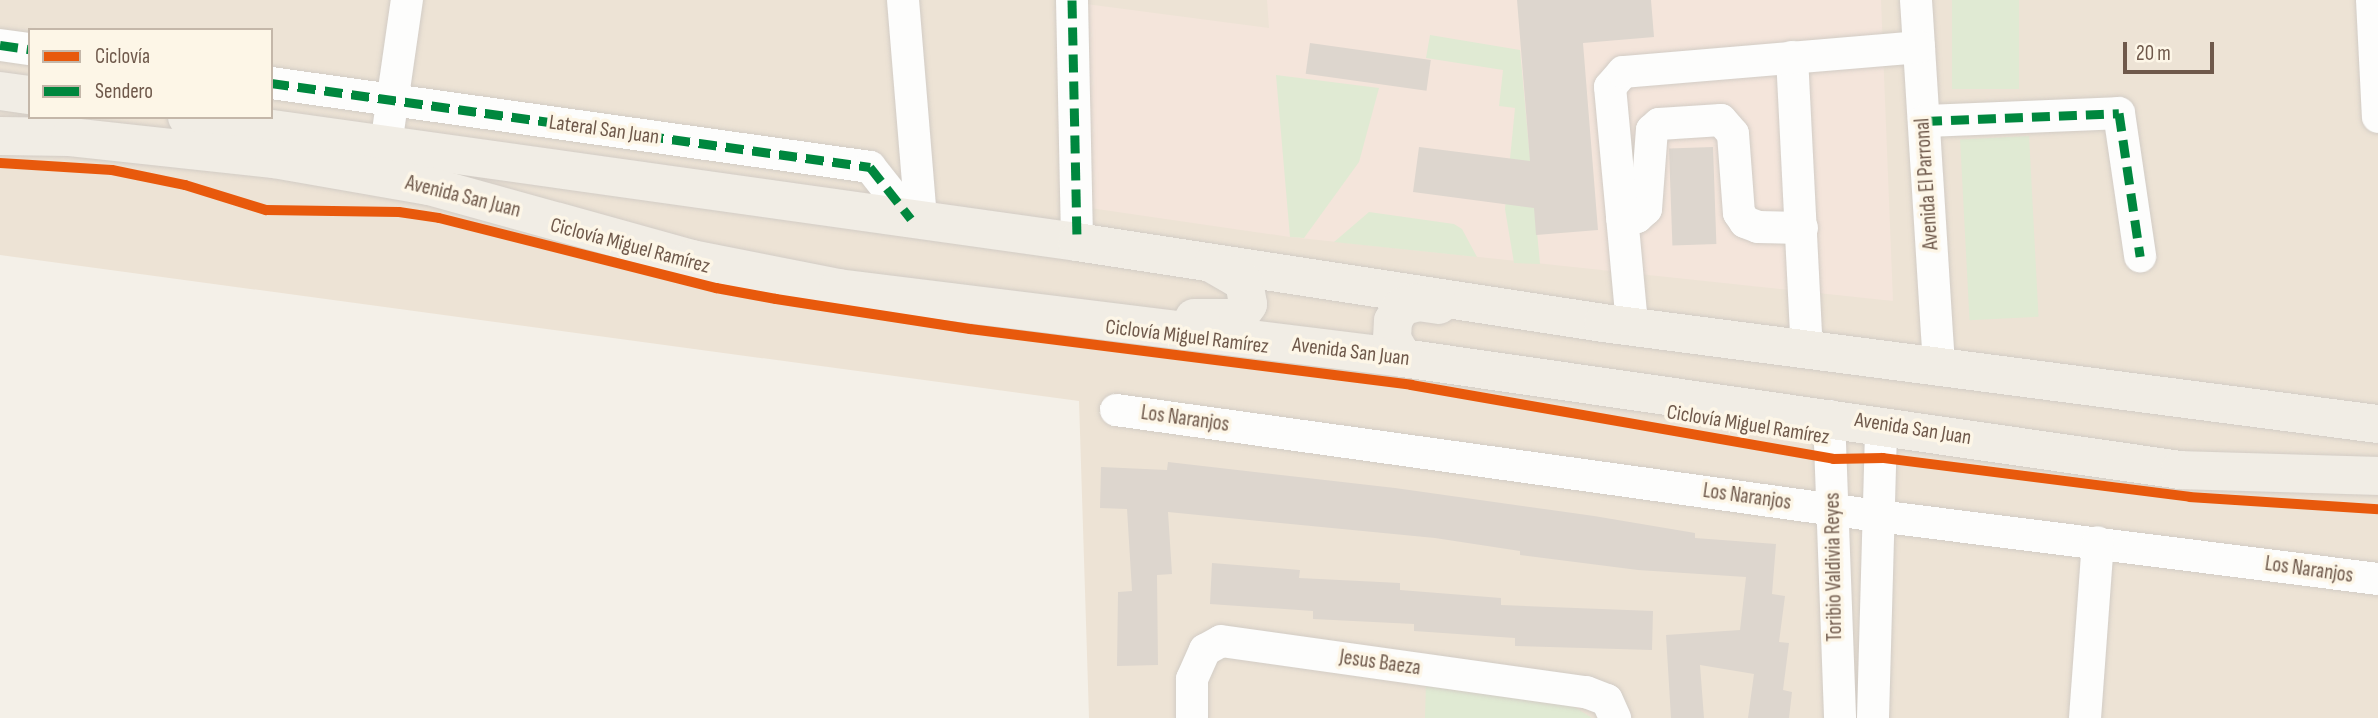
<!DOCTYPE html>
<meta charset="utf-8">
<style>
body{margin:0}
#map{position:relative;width:2378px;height:718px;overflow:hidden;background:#f4f0e8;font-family:"Sofia Sans Condensed",sans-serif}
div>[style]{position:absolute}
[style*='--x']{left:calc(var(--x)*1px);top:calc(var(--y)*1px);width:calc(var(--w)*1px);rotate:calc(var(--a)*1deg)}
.residential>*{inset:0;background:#ede3d5}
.commercial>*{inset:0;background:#f4e5db}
.green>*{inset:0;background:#e0ead3;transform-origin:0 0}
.building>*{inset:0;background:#ddd6ce;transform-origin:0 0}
.roads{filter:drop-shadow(0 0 2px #d2ccc5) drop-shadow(0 0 2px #d2ccc5)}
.minor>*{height:32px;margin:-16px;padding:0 16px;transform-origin:16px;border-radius:16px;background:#fdfdfc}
.major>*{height:38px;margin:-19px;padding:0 19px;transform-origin:19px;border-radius:19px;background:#f1ede5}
.quiet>*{height:9px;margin-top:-4.5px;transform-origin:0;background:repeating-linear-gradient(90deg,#00873e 0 18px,transparent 0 27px)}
.cycleway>*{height:10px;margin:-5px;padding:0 5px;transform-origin:5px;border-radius:5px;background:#e8590c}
span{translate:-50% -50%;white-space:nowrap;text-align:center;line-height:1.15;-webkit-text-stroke:7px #fdf6e7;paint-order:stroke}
.street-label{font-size:21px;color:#6f594b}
.legend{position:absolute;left:28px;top:28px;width:245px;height:91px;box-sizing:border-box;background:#fdf6e7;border:2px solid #c4b7a9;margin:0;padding:9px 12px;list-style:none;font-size:21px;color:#6f594b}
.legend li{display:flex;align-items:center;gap:14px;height:35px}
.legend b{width:35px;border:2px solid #c4b7a9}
.scale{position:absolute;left:2123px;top:42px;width:91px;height:32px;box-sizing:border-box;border:4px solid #6f594b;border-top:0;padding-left:9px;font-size:21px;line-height:24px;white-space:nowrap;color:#6f594b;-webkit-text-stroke:5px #fdf6e7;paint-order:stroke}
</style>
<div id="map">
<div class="residential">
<i style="clip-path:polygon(evenodd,0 0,2378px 0,2378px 718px,1089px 718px,1079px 401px,0 255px,0 0,30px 30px,271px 30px,271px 117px,30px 117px,30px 30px)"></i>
</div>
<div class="commercial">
<i style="clip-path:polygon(1267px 0,1881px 0,1893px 301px,1290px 237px,1090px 208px,1086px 4px,1269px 28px)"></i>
</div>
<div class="green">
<i style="left:1952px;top:0;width:67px;height:89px"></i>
<i style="clip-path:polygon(1430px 35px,1520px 50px,1540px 264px,1514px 263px,1505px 209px,1515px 108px,1499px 106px,1503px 70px,1426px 58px)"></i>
<i style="clip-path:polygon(1276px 75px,1379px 88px,1359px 162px,1304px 238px,1290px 237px)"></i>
<i style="left:2029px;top:136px;width:181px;height:69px;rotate:87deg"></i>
<i style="clip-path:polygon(1369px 212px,1454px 224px,1462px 229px,1477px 257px,1334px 242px)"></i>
<i style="clip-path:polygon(1426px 685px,1573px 706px,1592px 718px,1425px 718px)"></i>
</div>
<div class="building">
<i style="clip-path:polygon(1517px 0,1651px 0,1654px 37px,1583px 43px,1598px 230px,1536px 235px,1534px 208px,1413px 192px,1419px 147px,1530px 161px)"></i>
<i style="left:1310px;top:43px;width:122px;height:31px;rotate:8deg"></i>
<i style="left:1713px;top:147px;width:97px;height:44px;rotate:88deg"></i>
<i style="clip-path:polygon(1168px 462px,1395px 488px,1594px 516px,1695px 533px,1695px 538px,1776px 544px,1772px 594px,1785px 596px,1779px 642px,1789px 643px,1783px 690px,1792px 692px,1789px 718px,1748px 718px,1754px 674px,1700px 665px,1704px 718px,1671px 718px,1666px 635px,1740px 630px,1746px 577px,1638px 570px,1520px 555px,1520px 551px,1435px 538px,1168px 512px,1172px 574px,1157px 575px,1158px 665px,1117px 666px,1118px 592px,1132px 591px,1127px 509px,1100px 508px,1101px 467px,1167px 470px)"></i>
<i style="clip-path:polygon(1212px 563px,1300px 570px,1299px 578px,1400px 583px,1400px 590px,1501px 598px,1501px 605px,1653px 611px,1652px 650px,1515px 646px,1515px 638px,1414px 631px,1414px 624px,1313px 619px,1313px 611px,1210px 604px)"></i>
</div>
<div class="roads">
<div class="minor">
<i style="--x:903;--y:0;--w:222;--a:85.3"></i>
<i style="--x:1072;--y:0;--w:242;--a:88.8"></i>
<i style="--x:1916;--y:0;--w:368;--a:86.4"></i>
<i style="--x:2372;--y:0;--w:117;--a:87.1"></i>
<i style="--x:0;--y:45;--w:30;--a:8"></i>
<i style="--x:1792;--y:57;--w:292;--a:87.1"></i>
<i style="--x:271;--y:83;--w:605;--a:7.98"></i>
<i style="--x:870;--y:167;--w:66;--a:51.7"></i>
<i style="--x:1924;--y:121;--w:195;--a:-2.3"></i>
<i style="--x:2119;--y:113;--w:145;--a:81.6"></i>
<i style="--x:386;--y:145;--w:147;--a:-81.8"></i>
<i style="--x:1622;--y:218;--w:15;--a:-4"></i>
<i style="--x:1637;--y:217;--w:12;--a:-42"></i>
<i style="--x:1646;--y:209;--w:79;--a:-85.7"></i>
<i style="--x:1652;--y:130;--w:9;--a:-41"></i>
<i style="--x:1659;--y:124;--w:62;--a:-3.7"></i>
<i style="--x:1721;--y:120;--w:18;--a:49"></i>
<i style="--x:1733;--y:134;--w:79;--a:85.7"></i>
<i style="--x:1739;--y:213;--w:11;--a:56"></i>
<i style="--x:1745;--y:222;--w:14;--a:21"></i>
<i style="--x:1758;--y:227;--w:44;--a:1.3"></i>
<i style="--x:1632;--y:324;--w:238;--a:-95.3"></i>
<i style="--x:1610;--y:87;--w:20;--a:-49"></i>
<i style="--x:1623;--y:72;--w:297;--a:-4.8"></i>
<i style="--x:1116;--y:410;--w:769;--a:7.92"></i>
<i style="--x:1878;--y:516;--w:504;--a:7.18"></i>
<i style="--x:1829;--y:416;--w:302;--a:87.9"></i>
<i style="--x:1192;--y:718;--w:39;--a:-90"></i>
<i style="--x:1192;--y:679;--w:32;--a:-66"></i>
<i style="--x:1205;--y:650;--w:18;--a:-29"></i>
<i style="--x:1221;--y:641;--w:369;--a:8"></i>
<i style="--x:1586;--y:692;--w:22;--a:21"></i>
<i style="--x:1607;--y:700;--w:20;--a:66"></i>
<i style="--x:1873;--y:718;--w:294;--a:-88.4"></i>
<i style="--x:2085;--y:718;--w:176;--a:-85.8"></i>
</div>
<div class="major">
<i style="--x:0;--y:91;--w:30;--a:8"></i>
<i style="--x:187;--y:117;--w:899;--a:7.99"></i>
<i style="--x:1077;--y:242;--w:532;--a:8.75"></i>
<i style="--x:1603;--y:323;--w:782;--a:7.43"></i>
<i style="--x:0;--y:136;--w:70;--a:0.8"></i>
<i style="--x:70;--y:137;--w:205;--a:6.2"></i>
<i style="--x:274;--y:159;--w:157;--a:9.9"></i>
<i style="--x:429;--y:186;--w:273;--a:15.5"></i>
<i style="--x:692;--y:259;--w:149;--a:11.2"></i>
<i style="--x:838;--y:288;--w:569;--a:7.06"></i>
<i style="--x:1403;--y:358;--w:785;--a:8.2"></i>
<i style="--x:2180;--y:470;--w:198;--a:1.7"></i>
<i style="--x:1194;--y:318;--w:44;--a:0"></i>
<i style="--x:1238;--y:318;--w:17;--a:-54"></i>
<i style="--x:1248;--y:304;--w:22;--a:-100"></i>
<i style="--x:1244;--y:282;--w:36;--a:-150"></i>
<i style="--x:1403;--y:358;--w:22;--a:-120"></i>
<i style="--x:1392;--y:339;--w:18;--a:-87"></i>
<i style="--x:1393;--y:321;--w:16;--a:-60"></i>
<i style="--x:1401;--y:307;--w:18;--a:-16"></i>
<i style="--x:1418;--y:302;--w:21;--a:8"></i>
</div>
</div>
<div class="quiet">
<i style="--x:1072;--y:0;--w:242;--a:88.8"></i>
<i style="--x:0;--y:45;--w:30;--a:8"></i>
<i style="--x:271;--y:83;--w:605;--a:7.98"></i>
<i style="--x:870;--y:167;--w:66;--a:51.7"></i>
<i style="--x:1924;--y:121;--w:195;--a:-2.3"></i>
<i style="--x:2119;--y:113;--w:145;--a:81.6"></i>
</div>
<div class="cycleway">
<i style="--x:0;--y:163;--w:112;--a:3.6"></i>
<i style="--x:112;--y:170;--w:75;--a:11.6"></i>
<i style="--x:185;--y:185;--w:85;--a:17.2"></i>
<i style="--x:266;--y:210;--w:133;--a:0.9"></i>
<i style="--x:399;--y:212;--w:40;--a:8.5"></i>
<i style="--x:439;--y:218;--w:286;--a:14.2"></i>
<i style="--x:716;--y:288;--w:61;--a:10.4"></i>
<i style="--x:776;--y:299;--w:196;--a:8.8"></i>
<i style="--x:970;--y:329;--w:445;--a:7.2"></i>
<i style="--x:1411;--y:385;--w:428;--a:9.9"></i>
<i style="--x:1833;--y:459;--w:50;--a:-1.1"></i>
<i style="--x:1883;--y:458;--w:309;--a:7.2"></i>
<i style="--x:2190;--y:497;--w:188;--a:3.7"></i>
</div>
<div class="street-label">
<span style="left:604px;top:130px;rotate:8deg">Lateral San Juan</span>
<span style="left:1927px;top:184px;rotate:-94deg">Avenida El Parronal</span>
<span style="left:463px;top:197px;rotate:14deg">Avenida San Juan</span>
<span style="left:630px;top:246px;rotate:15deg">Ciclovía Miguel Ramírez</span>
<span style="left:1187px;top:337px;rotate:7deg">Ciclovía Miguel Ramírez</span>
<span style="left:1351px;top:352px;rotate:7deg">Avenida San Juan</span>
<span style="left:1185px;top:419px;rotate:8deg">Los Naranjos</span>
<span style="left:1748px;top:425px;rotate:9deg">Ciclovía Miguel Ramírez</span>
<span style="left:1913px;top:429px;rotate:9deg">Avenida San Juan</span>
<span style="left:1747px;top:497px;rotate:8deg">Los Naranjos</span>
<span style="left:1834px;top:567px;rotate:-91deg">Toribio Valdivia Reyes</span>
<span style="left:2309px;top:570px;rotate:8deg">Los Naranjos</span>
<span style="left:1380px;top:663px;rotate:8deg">Jesus Baeza</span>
</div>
<ul class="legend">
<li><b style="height:9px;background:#e8590c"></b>Ciclovía</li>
<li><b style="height:9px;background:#00873e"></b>Sendero</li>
</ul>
<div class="scale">20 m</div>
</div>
